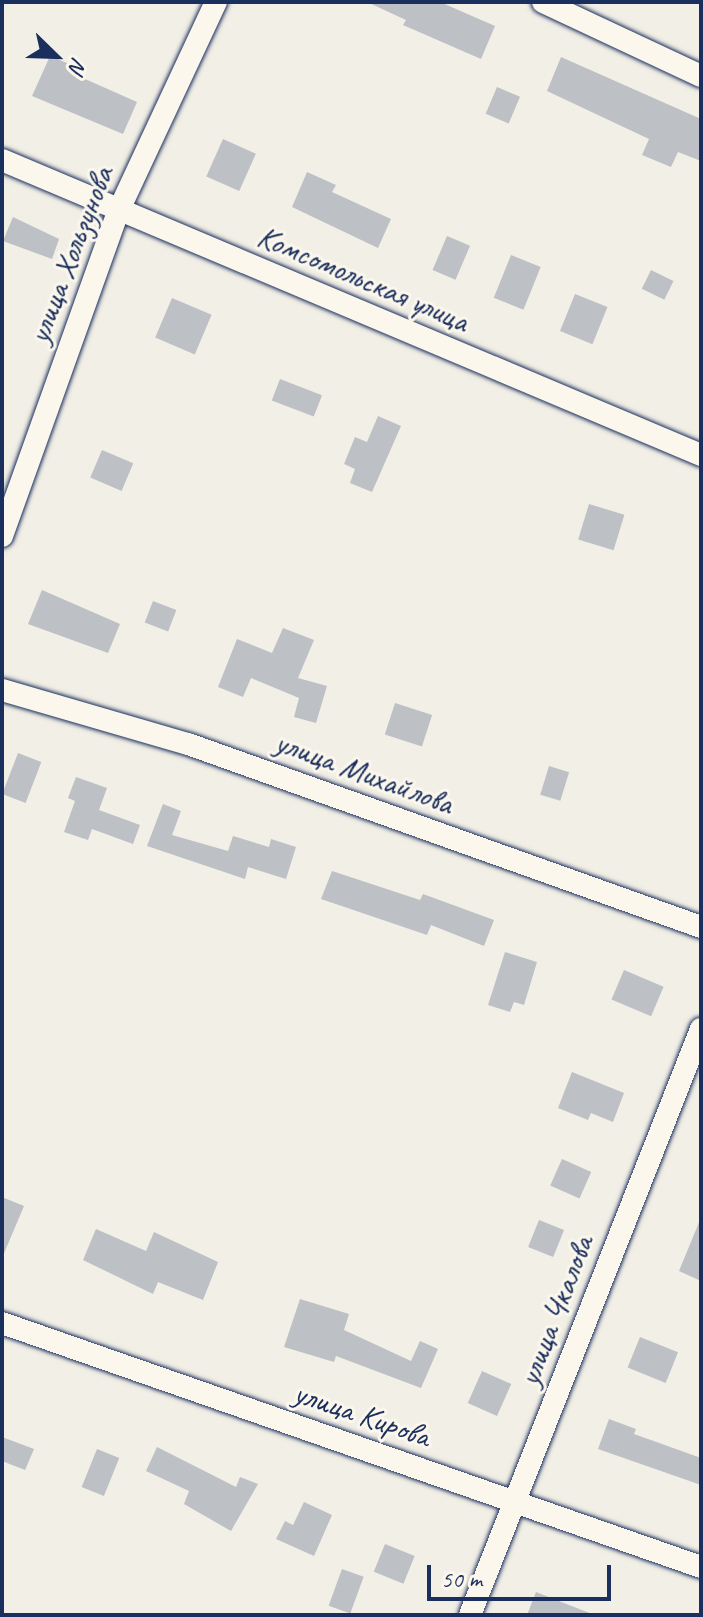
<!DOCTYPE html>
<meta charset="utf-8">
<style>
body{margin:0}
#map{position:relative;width:703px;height:1617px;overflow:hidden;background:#f2efe6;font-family:Caveat,sans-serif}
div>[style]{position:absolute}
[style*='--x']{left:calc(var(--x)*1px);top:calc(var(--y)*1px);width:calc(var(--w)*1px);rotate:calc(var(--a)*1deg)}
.building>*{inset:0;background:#bdc0c4;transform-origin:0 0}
.roads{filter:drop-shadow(0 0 2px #1b2f5e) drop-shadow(0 0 2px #1b2f5e)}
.minor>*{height:22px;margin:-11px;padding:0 11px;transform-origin:11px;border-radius:11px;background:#fbf7ec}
span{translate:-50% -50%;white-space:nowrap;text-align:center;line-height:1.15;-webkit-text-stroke:6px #fbf7ec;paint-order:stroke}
.street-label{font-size:32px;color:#1b2f5e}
.frame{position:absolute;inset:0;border:4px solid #1b2f5e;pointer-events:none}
.north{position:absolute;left:16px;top:16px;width:80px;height:80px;-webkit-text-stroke:6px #fbf7ec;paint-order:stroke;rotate:113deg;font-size:22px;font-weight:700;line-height:32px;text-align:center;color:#1b2f5e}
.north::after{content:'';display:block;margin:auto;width:28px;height:36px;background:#1b2f5e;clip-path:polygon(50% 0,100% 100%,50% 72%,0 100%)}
.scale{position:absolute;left:427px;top:1565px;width:184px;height:36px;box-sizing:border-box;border:4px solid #1b2f5e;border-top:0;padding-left:10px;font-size:24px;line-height:28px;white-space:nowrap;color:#1b2f5e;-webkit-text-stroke:6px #fbf7ec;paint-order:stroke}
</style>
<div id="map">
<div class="building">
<i style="clip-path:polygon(367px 2px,440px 2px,495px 26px,481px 59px,403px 25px,406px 20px)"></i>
<i style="clip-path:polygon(50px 56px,79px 68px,76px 75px,137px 102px,123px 134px,32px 96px)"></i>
<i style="clip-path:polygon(561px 57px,701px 119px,701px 161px,678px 152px,671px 167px,642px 155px,649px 139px,547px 91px)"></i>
<i style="left:497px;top:87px;width:25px;height:29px;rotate:23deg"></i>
<i style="left:223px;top:139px;width:36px;height:41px;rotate:24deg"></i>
<i style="clip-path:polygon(307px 172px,336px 185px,332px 192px,391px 219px,378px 248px,292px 207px)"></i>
<i style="clip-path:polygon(13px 217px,59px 239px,52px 259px,3px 241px)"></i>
<i style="left:447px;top:236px;width:25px;height:37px;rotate:23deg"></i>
<i style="left:511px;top:255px;width:32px;height:46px;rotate:22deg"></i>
<i style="left:651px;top:270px;width:25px;height:21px;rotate:26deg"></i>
<i style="left:575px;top:294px;width:35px;height:40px;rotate:22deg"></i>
<i style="left:172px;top:298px;width:43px;height:43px;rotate:23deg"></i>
<i style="left:280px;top:379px;width:45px;height:23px;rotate:21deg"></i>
<i style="clip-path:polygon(378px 416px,401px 426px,372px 492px,350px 483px,355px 469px,344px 464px,355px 437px,367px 442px)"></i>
<i style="left:102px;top:450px;width:34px;height:30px;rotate:23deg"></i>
<i style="left:589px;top:504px;width:37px;height:37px;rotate:17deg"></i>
<i style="clip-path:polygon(42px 590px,120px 624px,108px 653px,28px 624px)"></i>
<i style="left:153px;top:601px;width:25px;height:23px;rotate:21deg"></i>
<i style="clip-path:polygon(283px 628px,314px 640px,298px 678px,327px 686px,316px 723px,294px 717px,299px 698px,251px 678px,243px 697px,218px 687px,237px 639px,272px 653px)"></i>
<i style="left:395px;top:703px;width:39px;height:33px;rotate:18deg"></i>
<i style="left:18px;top:753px;width:25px;height:44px;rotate:21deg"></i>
<i style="left:549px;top:766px;width:21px;height:30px;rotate:17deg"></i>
<i style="clip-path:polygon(76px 777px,107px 788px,99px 810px,140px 825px,133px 844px,92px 829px,88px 840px,64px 832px,75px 801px,68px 798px)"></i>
<i style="clip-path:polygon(163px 804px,181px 811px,172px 835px,228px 851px,233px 836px,269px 847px,271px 839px,296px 847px,286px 879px,248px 867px,245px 879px,147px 846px)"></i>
<i style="clip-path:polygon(332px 871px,420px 900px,423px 894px,494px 920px,484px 946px,431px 925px,427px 935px,321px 899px)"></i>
<i style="clip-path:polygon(505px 952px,537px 962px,524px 1005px,514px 1002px,510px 1012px,488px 1005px)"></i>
<i style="left:624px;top:970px;width:43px;height:32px;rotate:23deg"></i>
<i style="clip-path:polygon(572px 1072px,624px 1093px,613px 1122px,591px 1113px,588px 1120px,558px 1108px)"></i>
<i style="left:562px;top:1159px;width:32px;height:29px;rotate:24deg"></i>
<i style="clip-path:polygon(2px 1197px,24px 1206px,2px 1258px)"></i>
<i style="left:539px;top:1220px;width:27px;height:29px;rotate:22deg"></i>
<i style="clip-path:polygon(700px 1220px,701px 1220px,701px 1281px,679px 1271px)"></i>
<i style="clip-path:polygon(96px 1229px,146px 1251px,154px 1232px,218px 1262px,203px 1300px,158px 1282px,153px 1294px,83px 1260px)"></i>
<i style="clip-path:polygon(300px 1299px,349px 1314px,344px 1330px,411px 1361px,420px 1341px,438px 1349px,421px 1388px,336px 1356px,334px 1362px,284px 1347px)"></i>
<i style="left:640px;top:1337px;width:41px;height:33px;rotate:22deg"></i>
<i style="left:482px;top:1371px;width:32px;height:35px;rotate:24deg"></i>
<i style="clip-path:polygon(609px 1419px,636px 1429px,634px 1434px,701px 1458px,701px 1485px,598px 1449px)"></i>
<i style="clip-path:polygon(2px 1437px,34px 1449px,25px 1470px,2px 1461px)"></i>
<i style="clip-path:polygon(157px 1447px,236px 1487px,240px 1477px,258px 1484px,231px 1531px,184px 1504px,189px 1491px,146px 1471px)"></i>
<i style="left:97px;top:1449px;width:24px;height:41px;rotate:22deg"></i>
<i style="clip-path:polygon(304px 1502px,332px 1515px,314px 1556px,276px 1539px,285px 1521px,293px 1525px)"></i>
<i style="left:385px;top:1544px;width:32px;height:30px;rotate:22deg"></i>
<i style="left:342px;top:1569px;width:23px;height:39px;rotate:20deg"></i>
<i style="clip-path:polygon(536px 1592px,592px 1614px,592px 1615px,527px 1615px)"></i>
</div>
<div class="roads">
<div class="minor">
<i style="--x:543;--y:2;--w:174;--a:25.1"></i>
<i style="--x:2;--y:160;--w:759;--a:22.88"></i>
<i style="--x:2;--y:536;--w:344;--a:-70.3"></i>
<i style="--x:118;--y:212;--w:232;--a:-65"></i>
<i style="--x:2;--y:690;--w:194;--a:16.2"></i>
<i style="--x:188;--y:744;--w:545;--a:19.63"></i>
<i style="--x:2;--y:1323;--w:740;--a:19.24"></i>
<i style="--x:470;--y:1615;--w:630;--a:-68.49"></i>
</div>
</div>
<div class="street-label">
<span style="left:71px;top:255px;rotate:-69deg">улица Хользунова</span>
<span style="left:363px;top:279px;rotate:23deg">Комсомольская улица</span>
<span style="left:364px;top:773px;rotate:20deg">улица Михайлова</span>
<span style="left:556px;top:1311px;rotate:-69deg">улица Чкалова</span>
<span style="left:362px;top:1415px;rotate:19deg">улица Кирова</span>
</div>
<div class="frame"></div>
<div class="north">N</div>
<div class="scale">50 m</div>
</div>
